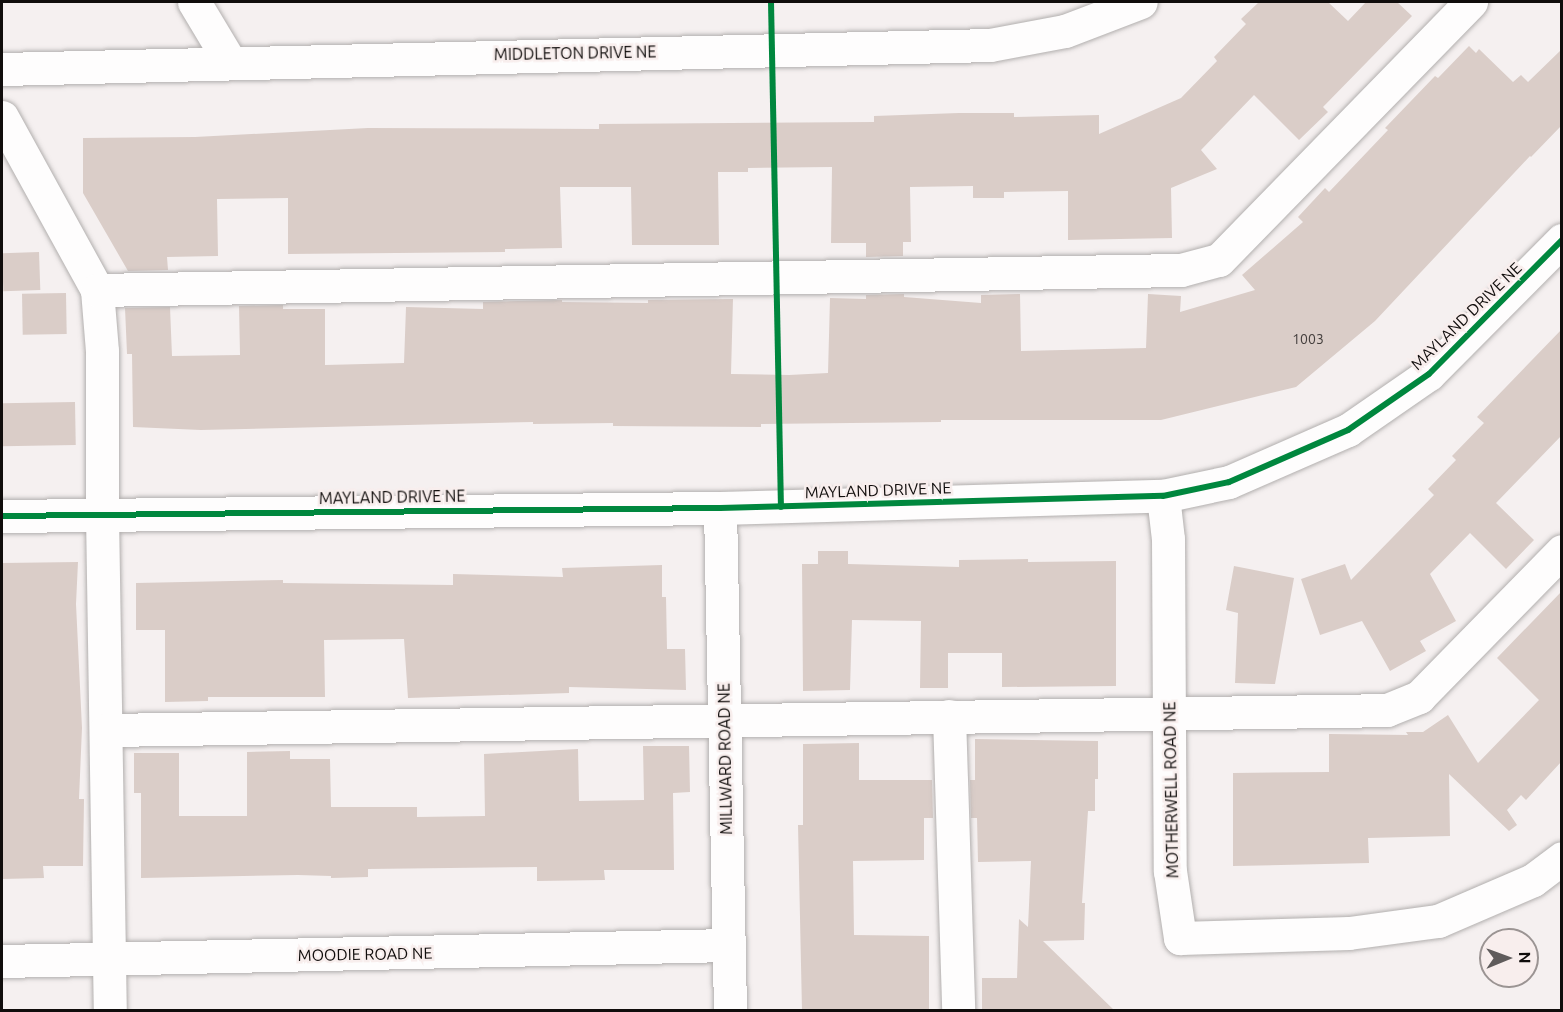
<!DOCTYPE html>
<style>
body{margin:0}
#map{position:relative;width:1563px;height:1012px;overflow:hidden;background:#f5f0f0;font-family:Ubuntu,sans-serif}
div>[style]{position:absolute}
[style*='--x']{left:calc(var(--x)*1px);top:calc(var(--y)*1px);width:calc(var(--w)*1px);rotate:calc(var(--a)*1deg)}
.building>*{inset:0;background:#dacdc8;transform-origin:0 0}
.roads{filter:drop-shadow(0 0 2px #b2afae) drop-shadow(0 0 2px #b2afae)}
.minor>*{height:33px;margin:-16.5px;padding:0 16.5px;transform-origin:16.5px;border-radius:16.5px;background:#fefdfd}
.cycleway>*{height:6px;margin:-3px;padding:0 3px;transform-origin:3px;border-radius:3px;background:#00873e}
span{translate:-50% -50%;white-space:nowrap;text-align:center;line-height:1.15;-webkit-text-stroke:5px #f8eeed;paint-order:stroke}
.number-label{font-size:14px;color:#423d3b}
.number-label span{-webkit-text-stroke-width:0}
.street-label{font-size:16px;color:#100d0c}
.frame{position:absolute;inset:0;border:3px solid #100d0c;pointer-events:none}
.north{position:absolute;left:1479px;top:928px;width:60px;height:60px;box-sizing:border-box;background:#f8eeed;border:2px solid #9b9493;border-radius:50%;rotate:89deg;font-size:16px;font-weight:700;line-height:24px;text-align:center;color:#100d0c}
.north::after{content:'';display:block;margin:auto;width:21px;height:27px;background:#605c5c;clip-path:polygon(50% 0,100% 100%,50% 72%,0 100%)}
</style>
<div id="map">
<div class="building">
<i style="clip-path:polygon(1259px 2px,1328px 2px,1348px 21px,1366px 2px,1397px 2px,1412px 16px,1323px 107px,1328px 112px,1299px 140px,1254px 95px,1201px 150px,1217px 169px,1171px 188px,1172px 238px,1068px 240px,1068px 191px,1004px 192px,1004px 198px,973px 198px,973px 186px,910px 187px,911px 242px,903px 242px,903px 256px,866px 257px,866px 243px,831px 243px,832px 167px,748px 168px,748px 172px,718px 172px,719px 245px,632px 245px,631px 187px,560px 187px,562px 248px,505px 249px,505px 252px,288px 254px,288px 198px,217px 199px,218px 256px,167px 257px,168px 270px,128px 271px,83px 193px,83px 138px,195px 137px,368px 128px,599px 129px,599px 124px,874px 122px,874px 116px,959px 113px,1014px 113px,1014px 117px,1099px 115px,1099px 134px,1181px 98px,1217px 61px,1214px 57px,1246px 24px,1241px 19px)"></i>
<i style="clip-path:polygon(1469px 46px,1476px 53px,1479px 49px,1513px 82px,1521px 75px,1528px 82px,1562px 49px,1561px 126px,1531px 157px,1530px 156px,1375px 321px,1296px 387px,1161px 420px,941px 420px,941px 422px,761px 424px,761px 427px,613px 426px,613px 423px,533px 424px,533px 422px,201px 430px,133px 427px,132px 354px,127px 354px,125px 308px,170px 307px,172px 356px,240px 355px,239px 306px,283px 305px,283px 309px,325px 309px,325px 365px,404px 363px,406px 307px,483px 309px,483px 302px,562px 300px,562px 302px,648px 303px,648px 300px,733px 299px,731px 374px,789px 375px,828px 373px,830px 298px,866px 299px,866px 295px,904px 294px,904px 297px,981px 303px,981px 295px,1020px 294px,1021px 351px,1146px 348px,1148px 294px,1181px 296px,1180px 312px,1255px 290px,1242px 275px,1303px 222px,1298px 217px,1325px 188px,1329px 192px,1388px 130px,1385px 128px,1435px 76px,1438px 78px)"></i>
<i style="left:39px;top:252px;width:38px;height:37px;rotate:88deg"></i>
<i style="left:66px;top:293px;width:41px;height:44px;rotate:89deg"></i>
<i style="clip-path:polygon(1562px 329px,1562px 435px,1496px 503px,1534px 540px,1506px 569px,1470px 533px,1430px 574px,1456px 621px,1420px 641px,1426px 651px,1390px 671px,1362px 621px,1320px 635px,1301px 579px,1345px 564px,1351px 580px,1434px 495px,1428px 489px,1456px 460px,1452px 456px,1484px 423px,1477px 417px)"></i>
<i style="left:75px;top:402px;width:43px;height:73px;rotate:89deg"></i>
<i style="clip-path:polygon(818px 551px,848px 551px,848px 564px,959px 567px,959px 560px,1028px 559px,1028px 562px,1116px 561px,1116px 686px,1002px 687px,1002px 653px,948px 653px,948px 688px,920px 688px,921px 621px,852px 620px,850px 690px,803px 691px,802px 564px,818px 564px)"></i>
<i style="clip-path:polygon(78px 562px,76px 604px,82px 728px,79px 799px,84px 799px,83px 866px,43px 866px,44px 878px,2px 879px,2px 563px)"></i>
<i style="clip-path:polygon(662px 565px,662px 597px,666px 597px,667px 649px,685px 649px,686px 690px,569px 687px,569px 693px,408px 698px,404px 639px,324px 640px,325px 697px,208px 697px,208px 701px,165px 702px,165px 630px,136px 630px,136px 583px,283px 580px,283px 583px,453px 585px,453px 574px,563px 577px,562px 568px)"></i>
<i style="clip-path:polygon(1234px 566px,1294px 578px,1275px 684px,1235px 683px,1238px 613px,1226px 610px)"></i>
<i style="clip-path:polygon(1562px 591px,1561px 762px,1526px 800px,1521px 795px,1507px 810px,1517px 825px,1509px 831px,1449px 774px,1450px 836px,1368px 838px,1369px 863px,1233px 866px,1233px 773px,1329px 772px,1329px 734px,1408px 735px,1406px 732px,1423px 732px,1448px 715px,1478px 763px,1539px 700px,1497px 658px)"></i>
<i style="clip-path:polygon(975px 739px,1098px 741px,1098px 779px,1095px 779px,1095px 811px,1088px 811px,1082px 903px,1085px 903px,1084px 940px,1043px 941px,1115px 1011px,982px 1011px,982px 978px,1017px 978px,1019px 919px,1028px 927px,1031px 861px,978px 862px,977px 818px,971px 818px,970px 780px,975px 780px)"></i>
<i style="clip-path:polygon(859px 743px,859px 780px,932px 780px,933px 818px,924px 818px,924px 860px,853px 861px,854px 935px,929px 936px,929px 1010px,802px 1011px,798px 825px,803px 825px,803px 744px)"></i>
<i style="clip-path:polygon(643px 746px,689px 746px,690px 792px,673px 793px,674px 870px,604px 870px,605px 880px,537px 881px,537px 867px,368px 869px,368px 877px,331px 878px,331px 876px,298px 875px,141px 878px,141px 793px,134px 793px,134px 753px,179px 753px,179px 816px,247px 816px,247px 752px,290px 751px,290px 759px,330px 759px,331px 807px,417px 807px,417px 817px,485px 816px,484px 754px,578px 749px,579px 801px,644px 800px)"></i>
</div>
<div class="roads">
<div class="minor">
<i style="--x:194;--y:2;--w:70;--a:59"></i>
<i style="--x:2;--y:69;--w:988;--a:-1.39"></i>
<i style="--x:990;--y:45;--w:76;--a:-10.6"></i>
<i style="--x:1065;--y:31;--w:81;--a:-20.9"></i>
<i style="--x:2;--y:117;--w:197;--a:61.2"></i>
<i style="--x:97;--y:290;--w:61;--a:85.3"></i>
<i style="--x:102;--y:351;--w:163;--a:90"></i>
<i style="--x:102;--y:514;--w:496;--a:89.1"></i>
<i style="--x:97;--y:290;--w:1084;--a:-1.06"></i>
<i style="--x:1181;--y:270;--w:39;--a:-15"></i>
<i style="--x:1219;--y:260;--w:361;--a:-45.7"></i>
<i style="--x:1163;--y:496;--w:43;--a:83.4"></i>
<i style="--x:1168;--y:539;--w:332;--a:89.7"></i>
<i style="--x:1170;--y:871;--w:68;--a:81.5"></i>
<i style="--x:1180;--y:938;--w:169;--a:-1.7"></i>
<i style="--x:1349;--y:933;--w:90;--a:-7.7"></i>
<i style="--x:1438;--y:921;--w:103;--a:-23.3"></i>
<i style="--x:1533;--y:880;--w:36;--a:-37"></i>
<i style="--x:720;--y:508;--w:502;--a:88.86"></i>
<i style="--x:2;--y:516;--w:718;--a:-0.64"></i>
<i style="--x:720;--y:508;--w:443;--a:-1.6"></i>
<i style="--x:1163;--y:496;--w:67;--a:-12"></i>
<i style="--x:1229;--y:482;--w:130;--a:-23.6"></i>
<i style="--x:1348;--y:430;--w:98;--a:-34.7"></i>
<i style="--x:1429;--y:374;--w:189;--a:-45.2"></i>
<i style="--x:949;--y:716;--w:294;--a:88.2"></i>
<i style="--x:106;--y:730;--w:1281;--a:-0.89"></i>
<i style="--x:1387;--y:710;--w:35;--a:-22"></i>
<i style="--x:1419;--y:697;--w:204;--a:-45.6"></i>
<i style="--x:2;--y:961;--w:727;--a:-1.26"></i>
</div>
</div>
<div class="cycleway">
<i style="--x:771;--y:2;--w:505;--a:88.87"></i>
<i style="--x:2;--y:516;--w:718;--a:-0.64"></i>
<i style="--x:720;--y:508;--w:443;--a:-1.6"></i>
<i style="--x:1163;--y:496;--w:67;--a:-12"></i>
<i style="--x:1229;--y:482;--w:130;--a:-23.6"></i>
<i style="--x:1348;--y:430;--w:98;--a:-34.7"></i>
<i style="--x:1429;--y:374;--w:189;--a:-45.2"></i>
</div>
<div class="number-label">
<span style="left:1308px;top:339px">1003</span>
</div>
<div class="street-label">
<span style="left:575px;top:53px;rotate:-1deg">MIDDLETON DRIVE NE</span>
<span style="left:1466px;top:316px;rotate:-44deg">MAYLAND DRIVE NE</span>
<span style="left:878px;top:490px;rotate:-2deg">MAYLAND DRIVE NE</span>
<span style="left:392px;top:497px;rotate:-1deg">MAYLAND DRIVE NE</span>
<span style="left:725px;top:759px;rotate:-91deg">MILLWARD ROAD NE</span>
<span style="left:1171px;top:790px;rotate:-91deg">MOTHERWELL ROAD NE</span>
<span style="left:365px;top:954px;rotate:-1deg">MOODIE ROAD NE</span>
</div>
<div class="frame"></div>
<div class="north">N</div>
</div>
